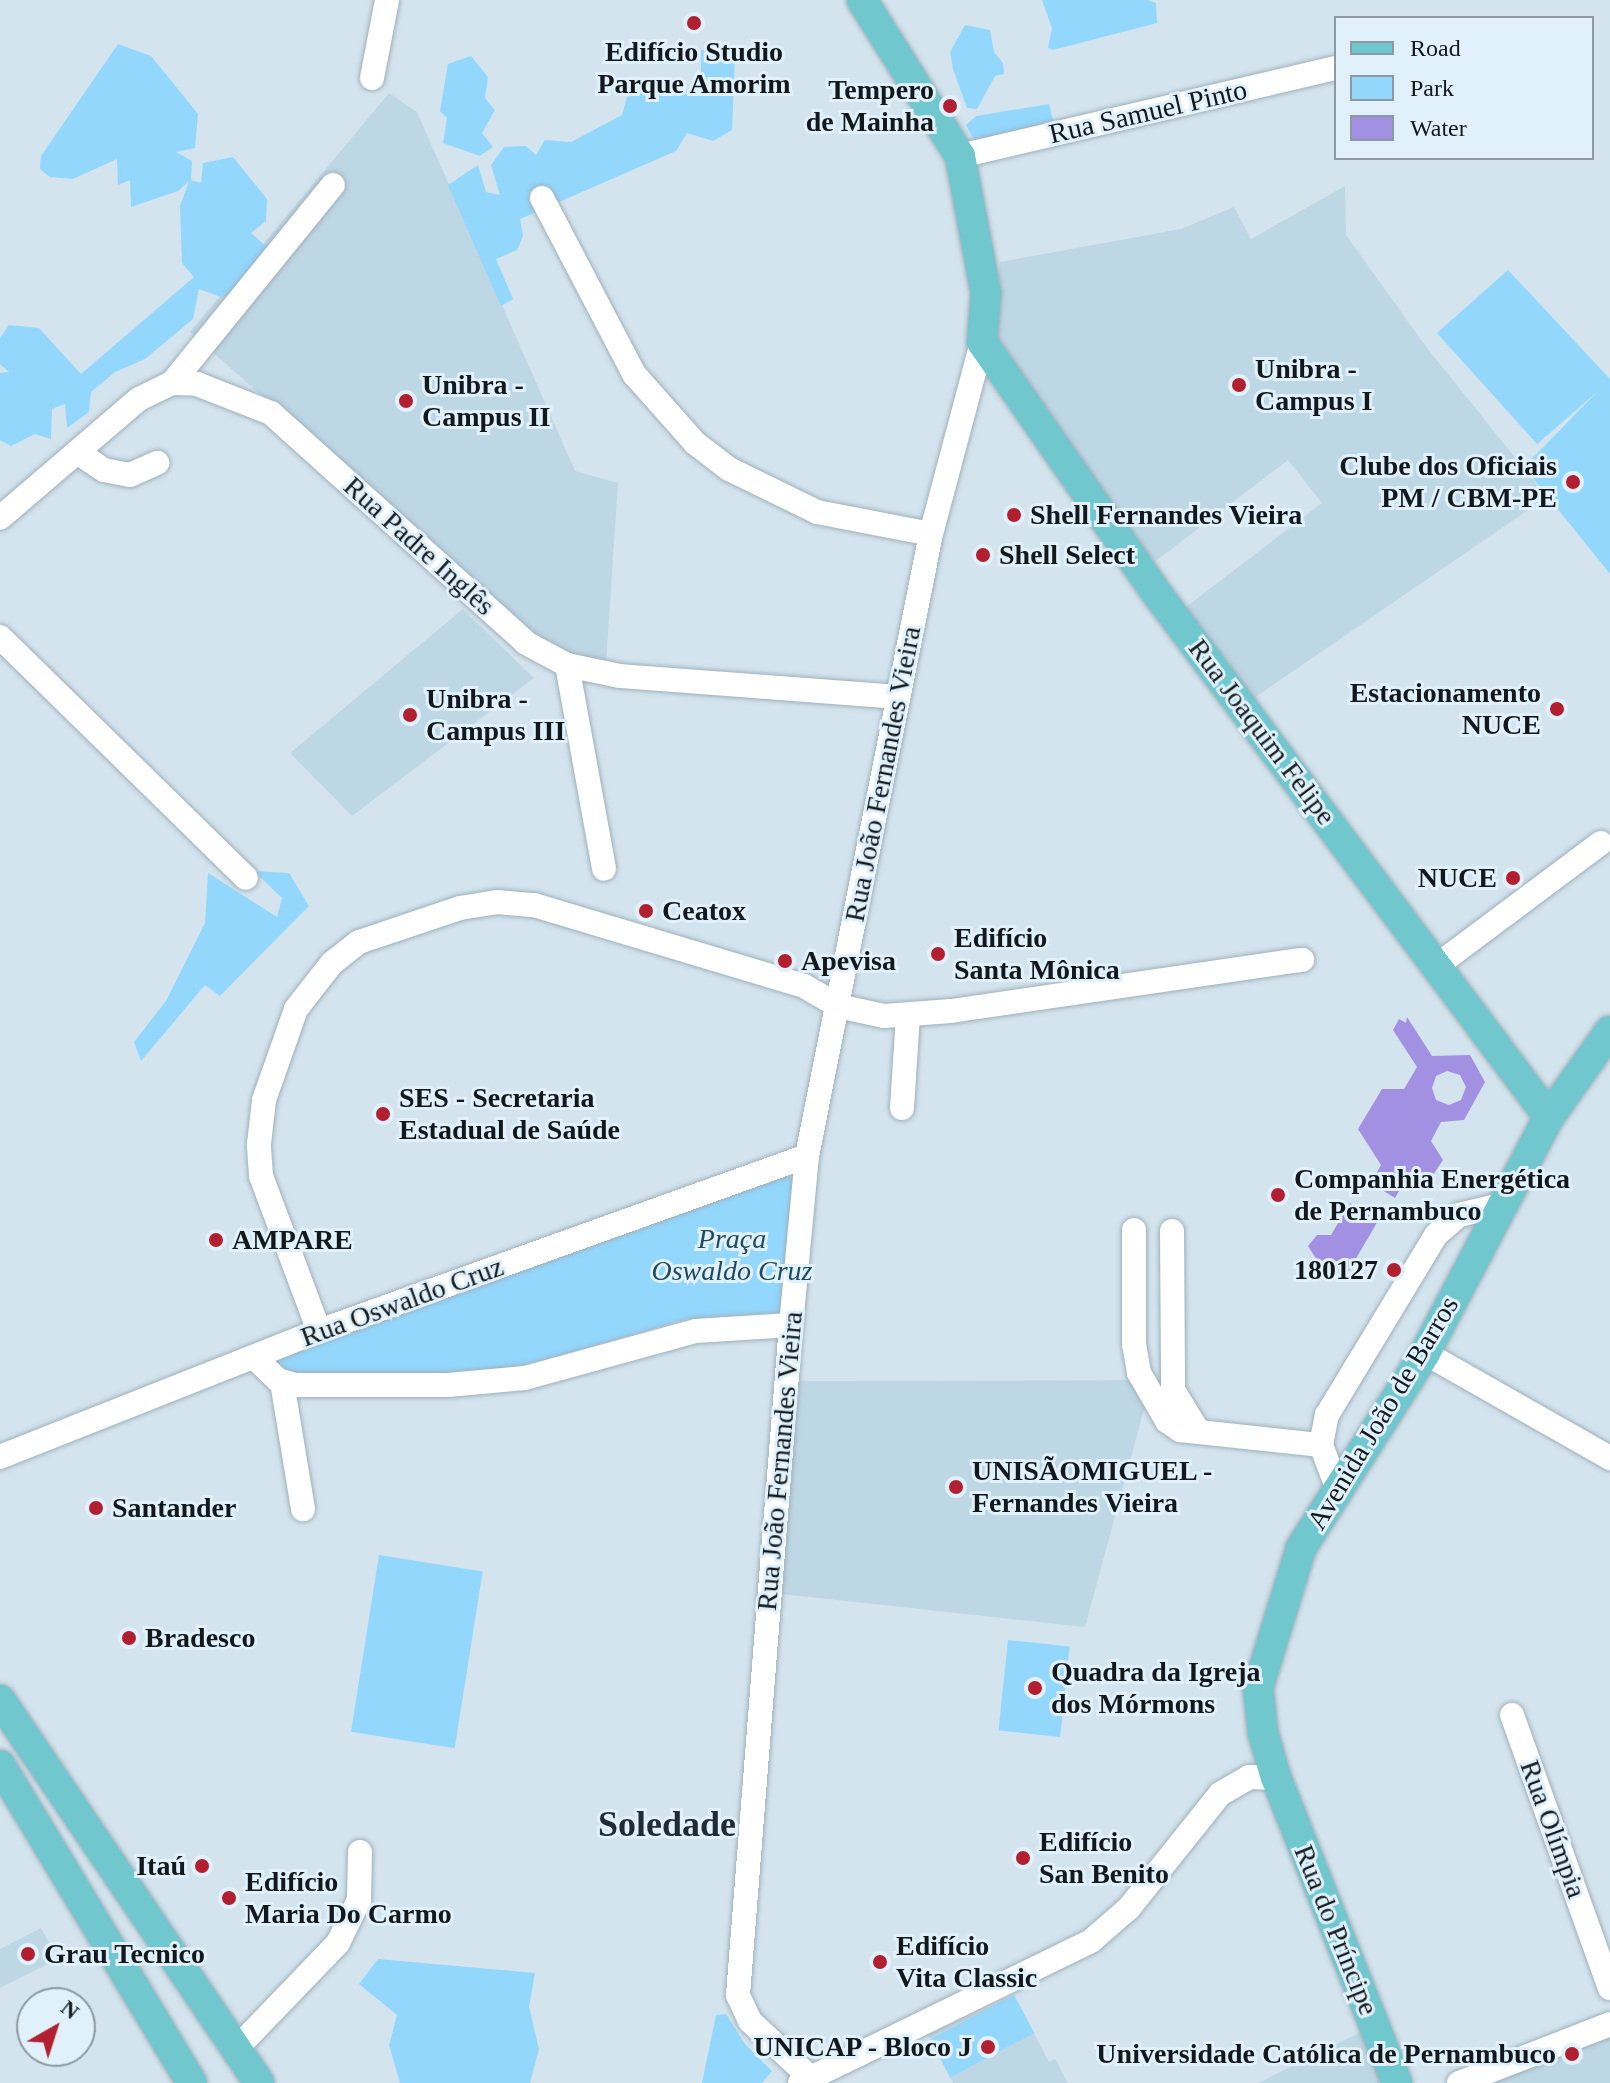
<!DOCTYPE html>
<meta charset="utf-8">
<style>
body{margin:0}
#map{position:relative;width:1610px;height:2083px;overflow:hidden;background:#d3e4ee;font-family:Georgia,serif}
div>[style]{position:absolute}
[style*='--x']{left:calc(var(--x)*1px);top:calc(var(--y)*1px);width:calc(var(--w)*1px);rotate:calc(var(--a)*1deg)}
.built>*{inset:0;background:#bed7e5}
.green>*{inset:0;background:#93d7fd;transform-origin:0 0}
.water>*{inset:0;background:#a291e3}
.roads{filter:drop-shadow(0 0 2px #a0b0ba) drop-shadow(0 0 2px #a0b0ba)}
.minor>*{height:24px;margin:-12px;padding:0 12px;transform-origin:12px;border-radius:12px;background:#fff}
.major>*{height:30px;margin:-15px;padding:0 15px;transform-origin:15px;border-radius:15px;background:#71c7ce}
.dots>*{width:22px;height:22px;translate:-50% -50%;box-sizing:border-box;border:4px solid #e0f1fb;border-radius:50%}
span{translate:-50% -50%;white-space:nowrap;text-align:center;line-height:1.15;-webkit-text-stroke:6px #e0f1fb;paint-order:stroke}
.poi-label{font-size:28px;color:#12181b;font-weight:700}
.right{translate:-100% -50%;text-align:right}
.left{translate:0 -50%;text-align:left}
.street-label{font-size:28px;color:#12181b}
.park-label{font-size:28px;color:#214b61;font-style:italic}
.district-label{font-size:36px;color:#1f2c34;font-weight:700}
.legend{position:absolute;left:1334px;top:16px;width:260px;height:144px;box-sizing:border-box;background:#e0f1fb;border:2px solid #8e9aa1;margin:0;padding:10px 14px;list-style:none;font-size:24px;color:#12181b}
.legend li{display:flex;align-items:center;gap:16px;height:40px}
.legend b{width:40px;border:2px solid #8e9aa1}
.north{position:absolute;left:16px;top:1987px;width:80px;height:80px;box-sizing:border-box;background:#e0f1fb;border:2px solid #8e9aa1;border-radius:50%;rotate:39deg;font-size:22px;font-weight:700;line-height:32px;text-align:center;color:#12181b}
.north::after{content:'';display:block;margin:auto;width:28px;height:36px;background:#b21f31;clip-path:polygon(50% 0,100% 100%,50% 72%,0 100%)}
</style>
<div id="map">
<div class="built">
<i style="clip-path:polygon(389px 93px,417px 112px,575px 471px,618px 483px,606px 664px,569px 658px,522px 627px,190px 332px)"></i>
<i style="clip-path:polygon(1345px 186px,1346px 235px,1427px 348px,1547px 497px,1254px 698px,1186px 607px,1322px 503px,1288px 460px,1153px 563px,1000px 359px,995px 331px,1000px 262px,1181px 229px,1234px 207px,1251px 239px)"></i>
<i style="clip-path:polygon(463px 609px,534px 678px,352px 816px,290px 753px)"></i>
<i style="clip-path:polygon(1152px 1380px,1085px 1627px,782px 1594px,799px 1381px)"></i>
<i style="clip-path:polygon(41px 1928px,58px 1959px,0 1988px,0 1949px)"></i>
<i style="clip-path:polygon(1014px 1995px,1049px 2062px,1055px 2059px,1068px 2083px,953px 2083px,928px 2035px)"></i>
<i style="clip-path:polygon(1610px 2024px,1610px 2083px,1458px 2083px)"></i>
<i style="clip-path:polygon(1361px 2032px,1383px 2083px,1258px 2083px)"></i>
</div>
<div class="green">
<i style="clip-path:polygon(1042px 0,1147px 0,1156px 3px,1157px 23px,1053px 50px,1048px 48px,1052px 28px)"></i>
<i style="clip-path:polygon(965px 25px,990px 30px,994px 52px,1003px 63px,1004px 74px,995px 76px,977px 109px,967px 108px,953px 69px,950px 52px)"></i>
<i style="clip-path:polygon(118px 44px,151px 56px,198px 114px,195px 148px,176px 152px,192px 161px,191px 180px,201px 183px,203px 163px,233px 157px,267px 199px,266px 221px,251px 233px,268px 248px,234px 293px,221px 297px,199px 289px,193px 319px,145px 359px,115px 372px,91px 392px,89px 412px,67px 428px,65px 404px,52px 409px,51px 439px,35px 434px,11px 446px,0 440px,0 373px,9px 372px,0 364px,0 338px,9px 325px,39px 328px,81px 374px,194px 277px,182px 263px,180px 206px,189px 181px,178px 191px,131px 207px,130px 180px,118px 185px,117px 159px,73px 179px,50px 177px,40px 169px,41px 156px)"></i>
<i style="clip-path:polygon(728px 49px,735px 56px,732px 130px,713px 141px,687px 133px,676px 151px,520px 219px,523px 236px,517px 250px,496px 259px,513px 299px,501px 306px,448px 185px,478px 165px,486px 192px,500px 195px,491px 165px,504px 147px,526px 146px,536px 155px,545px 140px,571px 142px,622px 115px,627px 97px,666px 83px,688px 90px,701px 82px,701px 50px)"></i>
<i style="clip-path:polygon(471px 56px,488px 77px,485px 98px,495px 110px,482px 133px,493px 147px,480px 156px,443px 143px,447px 118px,440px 111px,448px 64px)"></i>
<i style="clip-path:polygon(1049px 104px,1054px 124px,977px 146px,966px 125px,976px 116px)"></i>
<i style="clip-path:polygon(1508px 270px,1610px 379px,1610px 574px,1524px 467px,1597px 392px,1537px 444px,1437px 333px)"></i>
<i style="clip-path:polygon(254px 871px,289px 873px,309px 906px,220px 996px,205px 985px,141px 1061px,134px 1042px,166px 1001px,205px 923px,208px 873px,277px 917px,282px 898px)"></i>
<i style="clip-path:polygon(784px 1174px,795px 1180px,786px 1310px,779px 1313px,687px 1319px,527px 1365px,468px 1373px,291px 1380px,273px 1360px)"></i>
<i style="left:379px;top:1555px;width:105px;height:179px;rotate:9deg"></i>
<i style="left:1008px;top:1640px;width:62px;height:91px;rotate:6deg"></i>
<i style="clip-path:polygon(378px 1959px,535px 1973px,529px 2007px,539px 2049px,530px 2083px,400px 2083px,389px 2045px,397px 2015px,359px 1984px)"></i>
<i style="left:1014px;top:1995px;width:43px;height:95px;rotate:62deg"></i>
<i style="clip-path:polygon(726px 2014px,745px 2044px,772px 2071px,762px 2083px,702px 2083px,716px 2015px)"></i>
</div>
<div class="water">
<i style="clip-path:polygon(evenodd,1407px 1017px,1432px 1056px,1470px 1055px,1485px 1082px,1464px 1120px,1441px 1122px,1431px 1141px,1443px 1160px,1431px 1178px,1405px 1181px,1395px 1198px,1371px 1183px,1381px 1165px,1358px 1129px,1382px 1089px,1404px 1089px,1417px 1067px,1393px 1030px,1399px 1019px,1406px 1023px,1407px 1017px,1447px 1071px,1460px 1075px,1466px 1087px,1461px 1100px,1449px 1105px,1436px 1100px,1432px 1088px,1436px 1076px,1447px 1071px)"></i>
<i style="clip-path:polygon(1350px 1203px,1378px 1221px,1348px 1272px,1326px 1274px,1308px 1246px,1317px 1235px,1331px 1235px)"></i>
</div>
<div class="roads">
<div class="minor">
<i style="--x:372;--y:78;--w:79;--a:-79.1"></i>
<i style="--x:960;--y:156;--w:386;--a:-13.2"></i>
<i style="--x:542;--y:198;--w:199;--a:62.4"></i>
<i style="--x:634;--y:374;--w:92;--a:48.5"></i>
<i style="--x:695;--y:443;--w:43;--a:37.4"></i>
<i style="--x:729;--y:469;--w:98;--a:26"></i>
<i style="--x:817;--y:512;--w:116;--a:10.9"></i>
<i style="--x:172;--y:383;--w:255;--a:-50.9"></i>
<i style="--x:77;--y:452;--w:32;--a:34"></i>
<i style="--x:104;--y:470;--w:26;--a:11"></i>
<i style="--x:130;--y:475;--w:30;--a:-24"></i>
<i style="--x:0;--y:518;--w:183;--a:-40.6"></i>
<i style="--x:139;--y:399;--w:37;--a:-26"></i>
<i style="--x:172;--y:383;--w:25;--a:2"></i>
<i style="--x:197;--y:384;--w:79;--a:21.4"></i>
<i style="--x:271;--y:413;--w:343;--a:42"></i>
<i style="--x:526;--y:643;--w:47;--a:28.2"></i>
<i style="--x:567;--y:665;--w:54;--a:11.7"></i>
<i style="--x:620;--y:676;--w:278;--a:4.3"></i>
<i style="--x:0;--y:637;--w:344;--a:44.4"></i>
<i style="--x:567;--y:665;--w:207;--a:79.7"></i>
<i style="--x:1439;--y:964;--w:202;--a:-36.8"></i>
<i style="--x:902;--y:1108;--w:93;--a:-86.3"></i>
<i style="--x:1134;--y:1230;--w:114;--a:90"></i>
<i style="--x:1134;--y:1344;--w:29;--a:80"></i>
<i style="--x:1139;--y:1373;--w:56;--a:59.7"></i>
<i style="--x:1167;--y:1421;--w:16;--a:35"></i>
<i style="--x:1180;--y:1430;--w:142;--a:6.1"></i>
<i style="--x:1172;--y:1231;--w:159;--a:89.6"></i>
<i style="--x:1173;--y:1390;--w:48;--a:58.6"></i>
<i style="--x:319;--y:1331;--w:165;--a:-110.5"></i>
<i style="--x:261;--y:1176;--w:32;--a:-94"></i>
<i style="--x:259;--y:1144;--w:44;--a:-83.5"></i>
<i style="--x:264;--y:1100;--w:96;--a:-70.6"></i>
<i style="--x:296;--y:1009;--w:58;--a:-52"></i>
<i style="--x:332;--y:963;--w:34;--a:-38"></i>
<i style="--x:359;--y:942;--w:107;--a:-18.6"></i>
<i style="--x:460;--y:908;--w:37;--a:-9"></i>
<i style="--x:497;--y:902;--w:37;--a:5"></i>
<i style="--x:534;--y:905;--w:282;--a:16.7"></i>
<i style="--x:804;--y:986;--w:39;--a:30"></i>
<i style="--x:838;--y:1006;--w:47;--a:12.3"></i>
<i style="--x:884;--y:1016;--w:67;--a:-4.3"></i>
<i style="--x:951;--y:1011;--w:355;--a:-8.3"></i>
<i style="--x:1425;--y:1353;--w:213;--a:29.6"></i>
<i style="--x:255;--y:1358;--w:32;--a:44"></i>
<i style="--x:278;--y:1380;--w:18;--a:16"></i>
<i style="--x:295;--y:1385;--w:153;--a:0"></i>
<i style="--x:448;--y:1385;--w:77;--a:-5.2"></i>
<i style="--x:525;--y:1378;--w:177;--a:-15.4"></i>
<i style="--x:696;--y:1331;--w:95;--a:-3.6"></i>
<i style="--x:282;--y:1382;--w:129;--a:80.6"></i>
<i style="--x:0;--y:1457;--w:343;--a:-21.6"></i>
<i style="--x:319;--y:1331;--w:518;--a:-19.73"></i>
<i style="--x:1337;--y:1487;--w:45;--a:-110.9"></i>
<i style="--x:1321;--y:1445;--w:31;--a:-79"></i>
<i style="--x:1327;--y:1415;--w:210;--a:-58.8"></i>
<i style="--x:1436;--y:1235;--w:30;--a:-41"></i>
<i style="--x:1459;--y:1215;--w:43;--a:-13.4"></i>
<i style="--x:1512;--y:1715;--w:290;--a:70.3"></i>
<i style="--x:236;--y:2049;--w:147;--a:-46.1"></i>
<i style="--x:338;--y:1943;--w:48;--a:-64"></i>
<i style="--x:359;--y:1900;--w:48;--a:-88.8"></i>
<i style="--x:800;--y:2083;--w:324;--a:-26"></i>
<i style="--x:1091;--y:1941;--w:50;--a:-41"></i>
<i style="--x:1129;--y:1908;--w:146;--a:-51.4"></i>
<i style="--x:1220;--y:1794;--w:34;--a:-30"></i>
<i style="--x:1249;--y:1777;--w:27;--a:2"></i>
<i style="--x:816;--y:2083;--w:91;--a:-136.8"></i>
<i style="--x:750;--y:2021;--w:29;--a:-115"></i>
<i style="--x:738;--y:1995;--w:672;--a:-85.48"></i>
<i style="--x:791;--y:1325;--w:170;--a:-84.6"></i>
<i style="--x:807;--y:1156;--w:634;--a:-78.73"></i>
<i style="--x:931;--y:534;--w:199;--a:-75.1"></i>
<i style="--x:1459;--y:2083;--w:162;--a:-21.3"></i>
</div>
<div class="major">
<i style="--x:862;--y:0;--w:184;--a:57.9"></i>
<i style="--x:960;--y:156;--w:139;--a:79.3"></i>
<i style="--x:986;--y:293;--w:49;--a:94.7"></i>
<i style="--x:982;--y:342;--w:303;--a:55.2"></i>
<i style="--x:1155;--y:591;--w:657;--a:53.16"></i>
<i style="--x:0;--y:1700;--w:462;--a:55.9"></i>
<i style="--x:0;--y:1765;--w:371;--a:58.9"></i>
<i style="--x:1397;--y:2083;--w:328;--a:-111.6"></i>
<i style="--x:1276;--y:1778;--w:47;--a:-106.1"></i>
<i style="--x:1263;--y:1733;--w:45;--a:-96.3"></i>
<i style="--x:1258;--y:1688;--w:146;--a:-72.9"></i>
<i style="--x:1301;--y:1548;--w:231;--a:-57.5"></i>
<i style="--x:1425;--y:1353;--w:267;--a:-62.3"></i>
<i style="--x:1549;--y:1117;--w:105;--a:-54.7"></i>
</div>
</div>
<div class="dots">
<i style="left:694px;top:23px;background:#b21f31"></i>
<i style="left:950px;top:106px;background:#b21f31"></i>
<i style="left:1239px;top:385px;background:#b21f31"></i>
<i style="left:406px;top:401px;background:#b21f31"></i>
<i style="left:1573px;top:482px;background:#b21f31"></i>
<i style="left:1014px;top:515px;background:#b21f31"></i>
<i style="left:983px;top:555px;background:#b21f31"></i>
<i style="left:1557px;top:709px;background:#b21f31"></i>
<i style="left:410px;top:715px;background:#b21f31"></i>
<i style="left:1513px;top:878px;background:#b21f31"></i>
<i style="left:646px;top:911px;background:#b21f31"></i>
<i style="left:938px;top:954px;background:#b21f31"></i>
<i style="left:785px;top:961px;background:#b21f31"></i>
<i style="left:383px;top:1114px;background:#b21f31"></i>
<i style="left:1278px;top:1195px;background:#b21f31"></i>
<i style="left:216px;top:1240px;background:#b21f31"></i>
<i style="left:1394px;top:1270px;background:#b21f31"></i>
<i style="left:956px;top:1487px;background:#b21f31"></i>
<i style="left:96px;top:1508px;background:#b21f31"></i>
<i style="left:129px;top:1638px;background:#b21f31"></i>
<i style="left:1035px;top:1688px;background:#b21f31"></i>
<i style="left:1023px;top:1858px;background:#b21f31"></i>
<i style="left:202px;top:1866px;background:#b21f31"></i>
<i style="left:229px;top:1898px;background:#b21f31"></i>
<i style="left:28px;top:1954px;background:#b21f31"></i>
<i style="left:880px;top:1962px;background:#b21f31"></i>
<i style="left:988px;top:2047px;background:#b21f31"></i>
<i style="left:1572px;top:2054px;background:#b21f31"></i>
</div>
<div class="poi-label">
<span style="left:694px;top:68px">Edifício Studio<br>Parque Amorim</span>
<span class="right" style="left:934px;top:106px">Tempero<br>de Mainha</span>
<span class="left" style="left:1255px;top:385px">Unibra -<br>Campus I</span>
<span class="left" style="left:422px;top:401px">Unibra -<br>Campus II</span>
<span class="right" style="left:1557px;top:482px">Clube dos Oficiais<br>PM / CBM-PE</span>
<span class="left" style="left:1030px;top:515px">Shell Fernandes Vieira</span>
<span class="left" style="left:999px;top:555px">Shell Select</span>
<span class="right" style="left:1541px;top:709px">Estacionamento<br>NUCE</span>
<span class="left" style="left:426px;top:715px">Unibra -<br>Campus III</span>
<span class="right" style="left:1497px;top:878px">NUCE</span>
<span class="left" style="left:662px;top:911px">Ceatox</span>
<span class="left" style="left:954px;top:954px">Edifício<br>Santa Mônica</span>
<span class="left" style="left:801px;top:961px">Apevisa</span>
<span class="left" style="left:399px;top:1114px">SES - Secretaria<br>Estadual de Saúde</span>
<span class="left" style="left:1294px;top:1195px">Companhia Energética<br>de Pernambuco</span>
<span class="left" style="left:232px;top:1240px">AMPARE</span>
<span class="right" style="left:1378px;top:1270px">180127</span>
<span class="left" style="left:972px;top:1487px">UNISÃOMIGUEL -<br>Fernandes Vieira</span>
<span class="left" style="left:112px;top:1508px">Santander</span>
<span class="left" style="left:145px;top:1638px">Bradesco</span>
<span class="left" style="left:1051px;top:1688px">Quadra da Igreja<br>dos Mórmons</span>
<span class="left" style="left:1039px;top:1858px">Edifício<br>San Benito</span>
<span class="right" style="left:186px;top:1866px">Itaú</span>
<span class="left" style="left:245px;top:1898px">Edifício<br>Maria Do Carmo</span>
<span class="left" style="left:896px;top:1962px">Edifício<br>Vita Classic</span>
<span class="left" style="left:44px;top:1954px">Grau Tecnico</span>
<span class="right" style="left:972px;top:2047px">UNICAP - Bloco J</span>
<span class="right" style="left:1556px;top:2054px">Universidade Católica de Pernambuco</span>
</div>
<div class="street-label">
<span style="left:1148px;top:112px;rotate:-13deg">Rua Samuel Pinto</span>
<span style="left:419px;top:546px;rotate:42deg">Rua Padre Inglês</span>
<span style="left:1262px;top:732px;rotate:53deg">Rua Joaquim Felipe</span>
<span style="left:883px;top:774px;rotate:-79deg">Rua João Fernandes Vieira</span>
<span style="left:402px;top:1302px;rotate:-20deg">Rua Oswaldo Cruz</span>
<span style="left:1383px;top:1413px;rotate:-59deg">Avenida João de Barros</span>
<span style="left:780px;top:1461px;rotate:-85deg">Rua João Fernandes Vieira</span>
<span style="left:1553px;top:1829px;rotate:70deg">Rua Olímpia</span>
<span style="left:1336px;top:1930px;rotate:68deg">Rua do Príncipe</span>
</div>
<div class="park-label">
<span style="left:732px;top:1255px">Praça<br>Oswaldo Cruz</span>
</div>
<div class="district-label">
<span style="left:667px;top:1825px">Soledade</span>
</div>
<ul class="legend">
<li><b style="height:10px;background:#71c7ce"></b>Road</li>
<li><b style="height:22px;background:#93d7fd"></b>Park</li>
<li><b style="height:22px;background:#a291e3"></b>Water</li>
</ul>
<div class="north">N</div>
</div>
